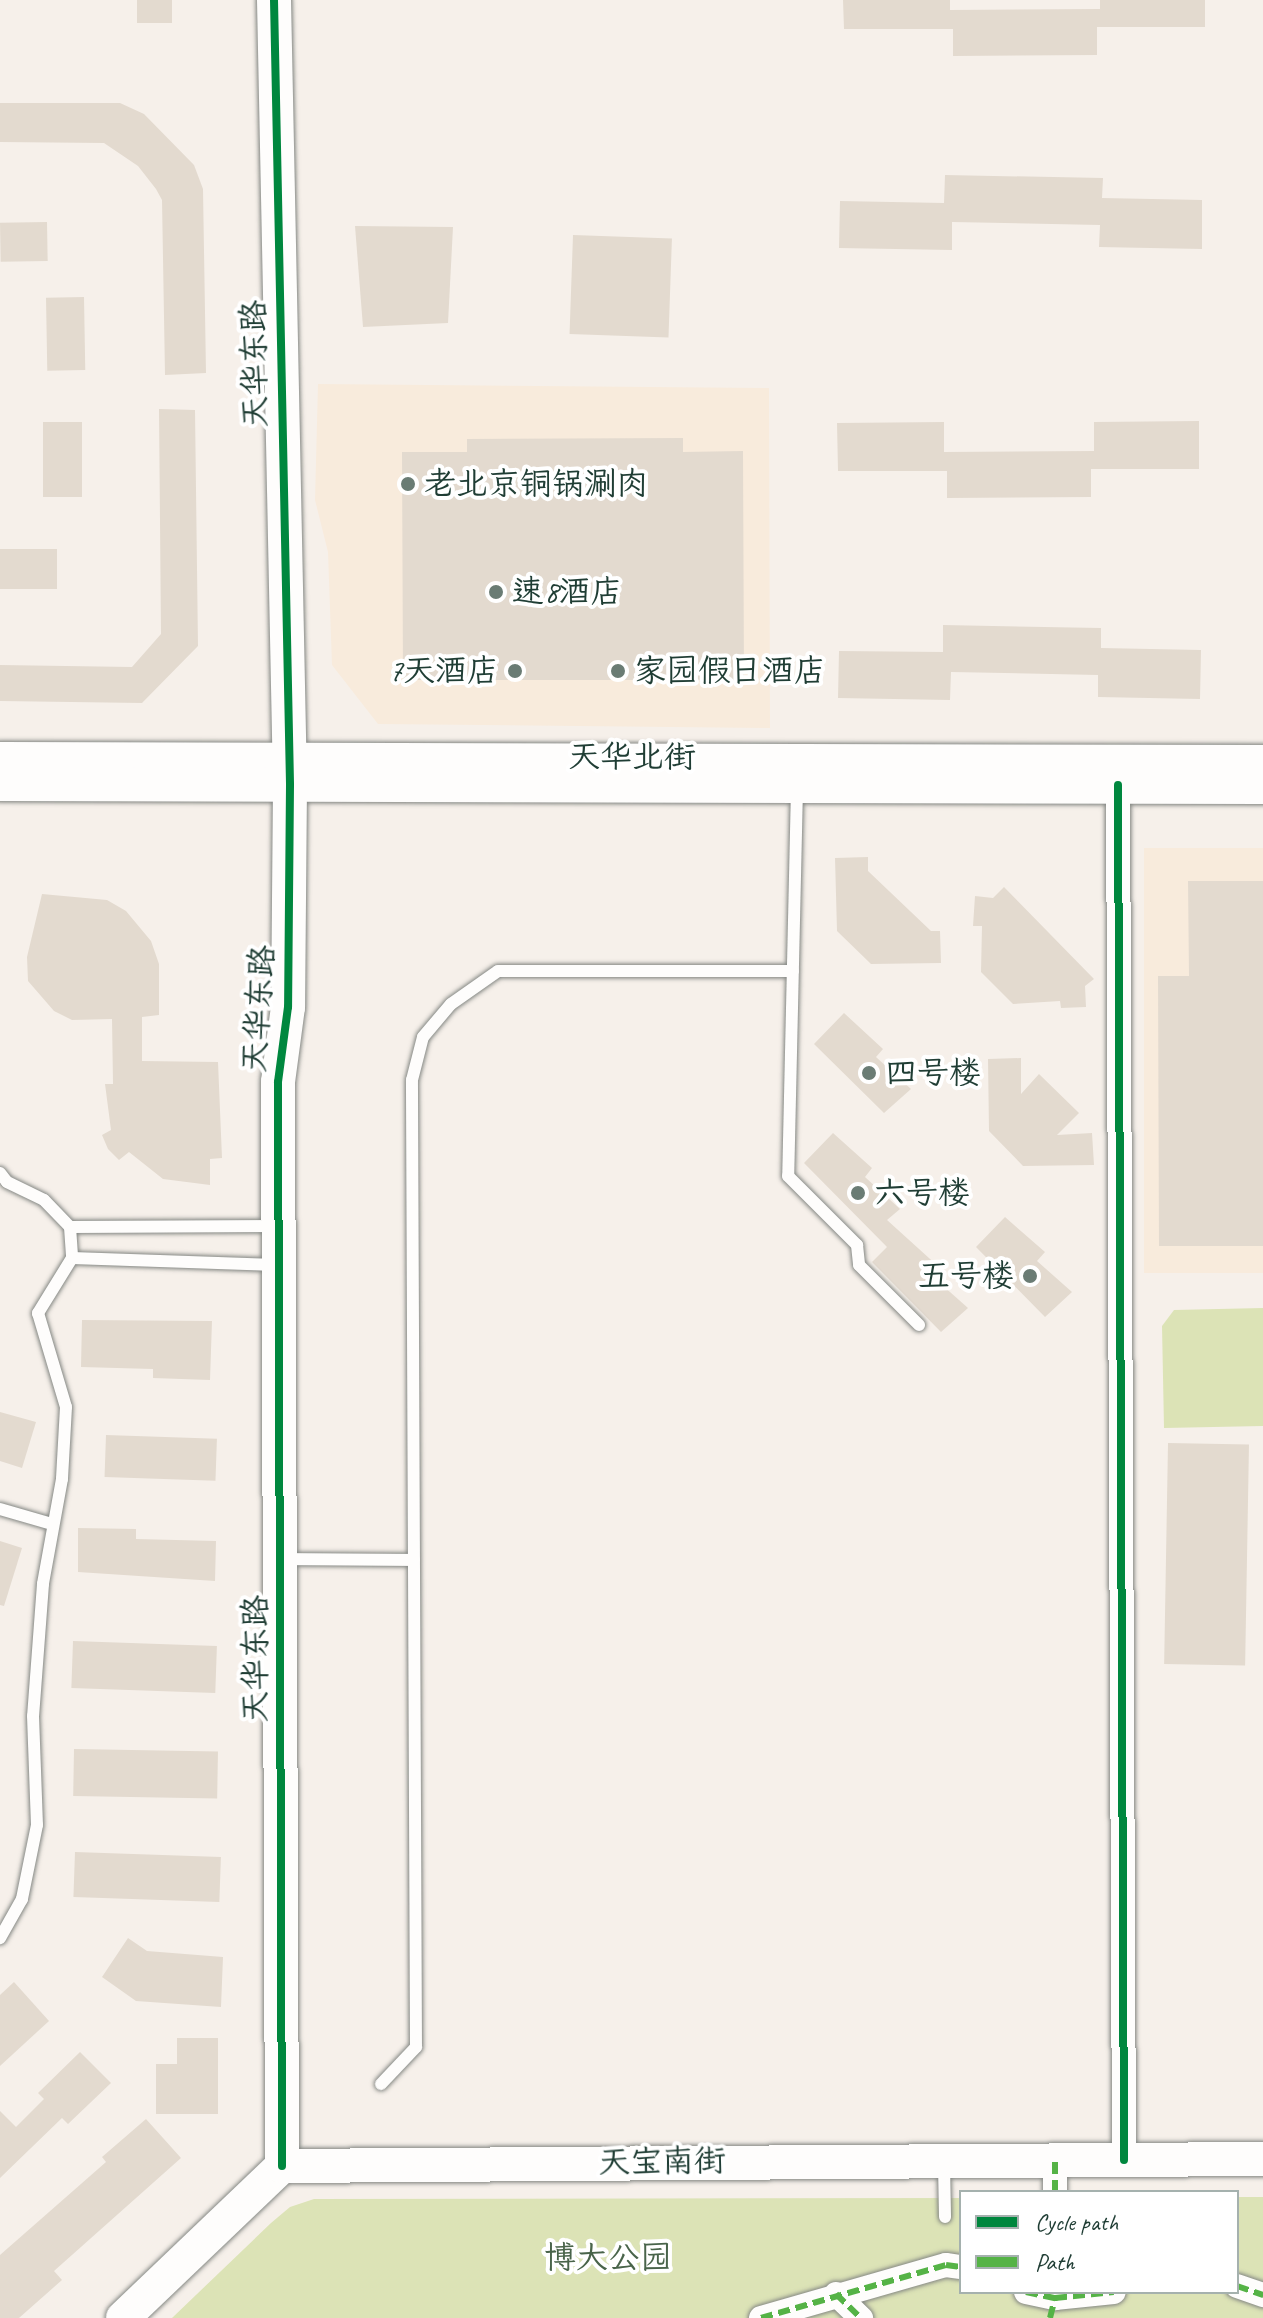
<!DOCTYPE html>
<meta charset="utf-8">
<style>
body{margin:0}
#map{position:relative;width:1263px;height:2318px;overflow:hidden;background:#f6f0ea;font-family:Caveat,"LXGW WenKai TC",sans-serif}
div>[style]{position:absolute}
[style*='--x']{left:calc(var(--x)*1px);top:calc(var(--y)*1px);width:calc(var(--w)*1px);rotate:calc(var(--a)*1deg)}
.built>*{inset:0;background:#f8ebdc;transform-origin:0 0}
.green>*{inset:0;background:#dce3b6}
.building>*{inset:0;background:#e3dacf;transform-origin:0 0}
.roads{filter:drop-shadow(0 0 2px #858884) drop-shadow(0 0 2px #858884)}
.lane>*{height:12px;margin:-6px;padding:0 6px;transform-origin:6px;border-radius:6px;background:#fefdfc}
.street>*{height:24px;margin:-12px;padding:0 12px;transform-origin:12px;border-radius:12px;background:#fefdfc}
.secondary>*{height:34px;margin:-17px;padding:0 17px;transform-origin:17px;border-radius:17px;background:#fefdfc}
.quiet>*{height:6px;margin-top:-3px;transform-origin:0;background:repeating-linear-gradient(90deg,#55b346 0 12px,transparent 0 18px)}
.cycleway>*{height:8px;margin:-4px;padding:0 4px;transform-origin:4px;border-radius:4px;background:#00873e}
.dots>*{width:22px;height:22px;translate:-50% -50%;box-sizing:border-box;border:4px solid #fff;border-radius:50%}
span{translate:-50% -50%;white-space:nowrap;text-align:center;line-height:1.15;-webkit-text-stroke:8px #fff;paint-order:stroke}
.street-label{font-size:32px;color:#1f3d34}
.poi-label{font-size:32px;color:#1f3d34}
.left{translate:0 -50%;text-align:left}
.right{translate:-100% -50%;text-align:right}
.park-label{font-size:32px;color:#49644a}
.legend{position:absolute;left:959px;top:2190px;width:280px;height:104px;box-sizing:border-box;background:#fff;border:2px solid #a5b1ae;margin:0;padding:10px 14px;list-style:none;font-size:24px;color:#1f3d34}
.legend li{display:flex;align-items:center;gap:16px;height:40px}
.legend b{width:40px;border:2px solid #a5b1ae}
</style>
<div id="map">
<div class="built">
<i style="clip-path:polygon(318px 384px,769px 388px,770px 728px,378px 724px,332px 665px,328px 552px,315px 500px)"></i>
<i style="left:1144px;top:848px;width:119px;height:425px"></i>
</div>
<div class="green">
<i style="clip-path:polygon(1263px 1308px,1263px 1426px,1164px 1428px,1162px 1326px,1174px 1310px)"></i>
<i style="clip-path:polygon(1237px 2197px,1263px 2197px,1263px 2318px,172px 2318px,271px 2223px,290px 2207px,314px 2199px,961px 2198px,961px 2292px,1237px 2292px)"></i>
</div>
<div class="building">
<i style="left:137px;top:0;width:35px;height:23px"></i>
<i style="clip-path:polygon(843px 0,950px 0,950px 10px,1100px 9px,1100px 0,1205px 0,1205px 27px,1097px 27px,1097px 55px,953px 56px,953px 29px,844px 29px)"></i>
<i style="clip-path:polygon(0 103px,120px 103px,144px 114px,194px 165px,203px 189px,206px 373px,165px 375px,162px 200px,156px 189px,138px 166px,104px 143px,0 142px)"></i>
<i style="clip-path:polygon(945px 175px,1103px 178px,1102px 198px,1202px 200px,1202px 249px,1099px 247px,1100px 225px,952px 222px,952px 250px,839px 248px,840px 201px,944px 203px)"></i>
<i style="left:47px;top:222px;width:39px;height:47px;rotate:89deg"></i>
<i style="clip-path:polygon(355px 226px,453px 227px,448px 323px,363px 327px)"></i>
<i style="left:573px;top:235px;width:99px;height:99px;rotate:2deg"></i>
<i style="left:84px;top:297px;width:73px;height:38px;rotate:89deg"></i>
<i style="clip-path:polygon(159px 409px,195px 410px,198px 646px,142px 703px,0 701px,0 665px,132px 667px,161px 634px)"></i>
<i style="clip-path:polygon(1199px 421px,1199px 469px,1091px 469px,1091px 497px,947px 498px,947px 471px,838px 471px,837px 423px,944px 422px,944px 452px,1094px 451px,1094px 422px)"></i>
<i style="left:82px;top:422px;width:75px;height:39px;rotate:90deg"></i>
<i style="clip-path:polygon(683px 438px,683px 452px,743px 451px,744px 680px,403px 680px,402px 452px,467px 452px,467px 439px)"></i>
<i style="left:0;top:549px;width:57px;height:40px"></i>
<i style="clip-path:polygon(943px 625px,1101px 628px,1101px 648px,1201px 650px,1200px 699px,1098px 697px,1098px 675px,951px 672px,950px 700px,838px 698px,839px 651px,943px 652px)"></i>
<i style="clip-path:polygon(868px 857px,868px 871px,931px 931px,940px 931px,941px 963px,871px 964px,837px 931px,835px 858px)"></i>
<i style="clip-path:polygon(1188px 881px,1263px 881px,1263px 1246px,1159px 1246px,1158px 976px,1189px 976px)"></i>
<i style="clip-path:polygon(1004px 887px,1094px 979px,1085px 986px,1086px 1007px,1061px 1008px,1060px 1001px,1013px 1004px,981px 972px,982px 926px,973px 926px,975px 896px,993px 898px)"></i>
<i style="clip-path:polygon(42px 894px,107px 900px,126px 911px,151px 941px,159px 964px,159px 1015px,142px 1017px,142px 1061px,218px 1062px,222px 1158px,210px 1159px,210px 1185px,163px 1179px,129px 1152px,119px 1160px,108px 1149px,102px 1135px,111px 1130px,105px 1084px,113px 1084px,112px 1019px,72px 1020px,54px 1011px,28px 981px,27px 957px)"></i>
<i style="clip-path:polygon(844px 1013px,883px 1049px,876px 1057px,911px 1089px,884px 1113px,814px 1044px)"></i>
<i style="clip-path:polygon(1021px 1058px,1021px 1094px,1039px 1074px,1079px 1113px,1057px 1135px,1092px 1133px,1094px 1165px,1023px 1166px,989px 1131px,988px 1059px)"></i>
<i style="clip-path:polygon(833px 1133px,872px 1168px,865px 1177px,900px 1209px,887px 1220px,940px 1268px,932px 1276px,968px 1308px,941px 1332px,872px 1262px,887px 1247px,804px 1163px)"></i>
<i style="clip-path:polygon(1005px 1217px,1045px 1252px,1037px 1261px,1072px 1292px,1045px 1317px,976px 1247px)"></i>
<i style="clip-path:polygon(82px 1320px,212px 1321px,210px 1380px,153px 1378px,153px 1369px,81px 1367px)"></i>
<i style="clip-path:polygon(0 1412px,36px 1422px,22px 1468px,0 1461px)"></i>
<i style="left:106px;top:1435px;width:111px;height:42px;rotate:2deg"></i>
<i style="left:1168px;top:1443px;width:81px;height:221px;rotate:1deg"></i>
<i style="clip-path:polygon(78px 1528px,136px 1529px,136px 1539px,216px 1541px,215px 1581px,78px 1572px)"></i>
<i style="clip-path:polygon(0 1541px,22px 1548px,4px 1606px,0 1605px)"></i>
<i style="left:73px;top:1641px;width:144px;height:47px;rotate:2deg"></i>
<i style="left:74px;top:1749px;width:144px;height:47px;rotate:1deg"></i>
<i style="left:75px;top:1852px;width:146px;height:45px;rotate:2deg"></i>
<i style="clip-path:polygon(128px 1938px,147px 1951px,223px 1957px,221px 2007px,136px 2001px,102px 1977px)"></i>
<i style="clip-path:polygon(14px 1982px,49px 2021px,0 2066px,0 1995px)"></i>
<i style="clip-path:polygon(177px 2038px,218px 2038px,218px 2114px,156px 2114px,156px 2064px,177px 2064px)"></i>
<i style="clip-path:polygon(80px 2052px,111px 2083px,68px 2124px,62px 2118px,0 2178px,0 2111px,16px 2127px,44px 2099px,38px 2093px)"></i>
<i style="clip-path:polygon(146px 2119px,181px 2158px,54px 2271px,62px 2280px,19px 2318px,0 2318px,0 2255px,106px 2162px,102px 2157px)"></i>
</div>
<div class="roads">
<div class="lane">
<i style="--x:797;--y:788;--w:388;--a:91.3"></i>
<i style="--x:788;--y:1176;--w:98;--a:45"></i>
<i style="--x:857;--y:1245;--w:20;--a:84"></i>
<i style="--x:859;--y:1265;--w:85;--a:45"></i>
<i style="--x:0;--y:1173;--w:11;--a:52"></i>
<i style="--x:7;--y:1182;--w:41;--a:25.9"></i>
<i style="--x:44;--y:1200;--w:37;--a:46"></i>
<i style="--x:70;--y:1227;--w:31;--a:86"></i>
<i style="--x:72;--y:1258;--w:65;--a:121.7"></i>
<i style="--x:38;--y:1313;--w:98;--a:73.4"></i>
<i style="--x:66;--y:1407;--w:72;--a:93.2"></i>
<i style="--x:62;--y:1479;--w:107;--a:100.3"></i>
<i style="--x:43;--y:1584;--w:132;--a:94.3"></i>
<i style="--x:33;--y:1716;--w:109;--a:87.9"></i>
<i style="--x:37;--y:1825;--w:76;--a:101.5"></i>
<i style="--x:22;--y:1899;--w:45;--a:119.4"></i>
<i style="--x:70;--y:1227;--w:206;--a:-0.3"></i>
<i style="--x:72;--y:1258;--w:204;--a:2"></i>
<i style="--x:0;--y:1509;--w:54;--a:16.1"></i>
<i style="--x:281;--y:1559;--w:133;--a:0.4"></i>
<i style="--x:381;--y:2084;--w:51;--a:-46.6"></i>
<i style="--x:416;--y:2047;--w:967;--a:-90.24"></i>
<i style="--x:412;--y:1080;--w:44;--a:-75.7"></i>
<i style="--x:423;--y:1037;--w:43;--a:-49.7"></i>
<i style="--x:451;--y:1004;--w:57;--a:-35.1"></i>
<i style="--x:498;--y:971;--w:295;--a:0"></i>
<i style="--x:944;--y:2164;--w:53;--a:88.9"></i>
</div>
<div class="street">
<i style="--x:1118;--y:785;--w:1375;--a:89.75"></i>
<i style="--x:1055;--y:2192;--w:32;--a:-90"></i>
<i style="--x:1237;--y:2286;--w:28;--a:19"></i>
<i style="--x:1026;--y:2292;--w:30;--a:12"></i>
<i style="--x:1055;--y:2298;--w:59;--a:-5.8"></i>
<i style="--x:836;--y:2294;--w:35;--a:44"></i>
<i style="--x:761;--y:2318;--w:192;--a:-16"></i>
<i style="--x:946;--y:2265;--w:15;--a:8"></i>
</div>
<div class="secondary">
<i style="--x:274;--y:0;--w:785;--a:88.83"></i>
<i style="--x:290;--y:785;--w:222;--a:90.5"></i>
<i style="--x:288;--y:1007;--w:76;--a:97.6"></i>
<i style="--x:278;--y:1082;--w:1084;--a:89.79"></i>
<i style="--x:0;--y:759;--w:1263;--a:0.14"></i>
<i style="--x:0;--y:784;--w:1263;--a:0.14"></i>
<i style="--x:123;--y:2318;--w:220;--a:-43.7"></i>
<i style="--x:282;--y:2166;--w:981;--a:-0.41"></i>
</div>
</div>
<div class="quiet">
<i style="--x:1055;--y:2192;--w:32;--a:-90"></i>
<i style="--x:1237;--y:2286;--w:28;--a:19"></i>
<i style="--x:1026;--y:2292;--w:30;--a:12"></i>
<i style="--x:1055;--y:2298;--w:59;--a:-5.8"></i>
<i style="--x:836;--y:2294;--w:35;--a:44"></i>
<i style="--x:761;--y:2318;--w:192;--a:-16"></i>
<i style="--x:946;--y:2265;--w:15;--a:8"></i>
<i style="--x:1050;--y:2318;--w:21;--a:-76"></i>
</div>
<div class="cycleway">
<i style="--x:274;--y:0;--w:785;--a:88.83"></i>
<i style="--x:290;--y:785;--w:222;--a:90.5"></i>
<i style="--x:288;--y:1007;--w:76;--a:97.6"></i>
<i style="--x:278;--y:1082;--w:1084;--a:89.79"></i>
<i style="--x:1118;--y:785;--w:1375;--a:89.75"></i>
</div>
<div class="dots">
<i style="left:408px;top:484px;background:#6a7c74"></i>
<i style="left:496px;top:592px;background:#6a7c74"></i>
<i style="left:515px;top:671px;background:#6a7c74"></i>
<i style="left:618px;top:671px;background:#6a7c74"></i>
<i style="left:869px;top:1073px;background:#6a7c74"></i>
<i style="left:858px;top:1193px;background:#6a7c74"></i>
<i style="left:1030px;top:1276px;background:#6a7c74"></i>
</div>
<div class="street-label">
<span style="left:255px;top:364px;rotate:-91deg">天华东路</span>
<span style="left:632px;top:757px">天华北街</span>
<span style="left:259px;top:1009px;rotate:-86deg">天华东路</span>
<span style="left:256px;top:1659px;rotate:-90deg">天华东路</span>
<span style="left:662px;top:2162px;rotate:-1deg">天宝南街</span>
</div>
<div class="poi-label">
<span class="left" style="left:424px;top:484px">老北京铜锅涮肉</span>
<span class="left" style="left:512px;top:592px">速8酒店</span>
<span class="right" style="left:499px;top:671px">7天酒店</span>
<span class="left" style="left:634px;top:671px">家园假日酒店</span>
<span class="left" style="left:885px;top:1073px">四号楼</span>
<span class="left" style="left:874px;top:1193px">六号楼</span>
<span class="right" style="left:1014px;top:1276px">五号楼</span>
</div>
<div class="park-label">
<span style="left:608px;top:2258px">博大公园</span>
</div>
<ul class="legend">
<li><b style="height:10px;background:#00873e"></b>Cycle path</li>
<li><b style="height:10px;background:#55b346"></b>Path</li>
</ul>
</div>
